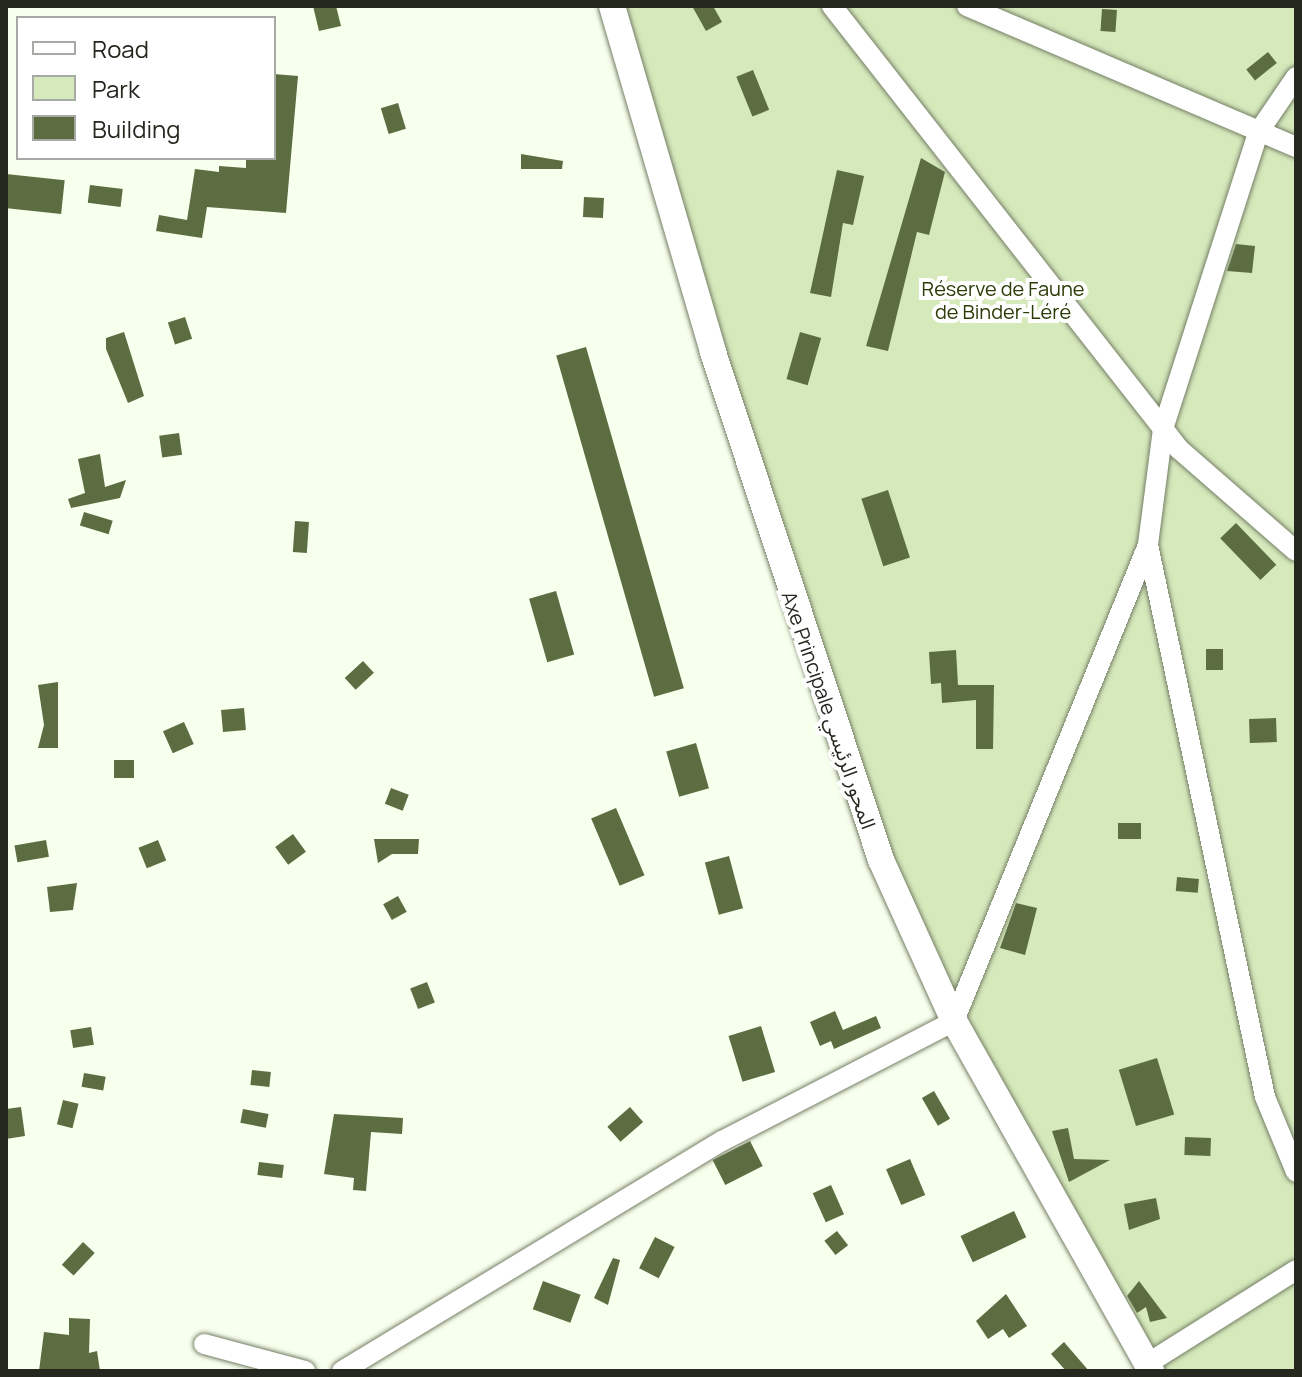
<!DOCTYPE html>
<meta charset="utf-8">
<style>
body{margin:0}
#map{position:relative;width:1302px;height:1377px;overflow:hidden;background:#f7ffed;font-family:Manrope,"Noto Sans Arabic",sans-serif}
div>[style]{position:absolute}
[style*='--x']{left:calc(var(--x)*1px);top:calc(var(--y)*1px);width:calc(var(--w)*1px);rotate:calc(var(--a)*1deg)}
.green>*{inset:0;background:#d5e9bb}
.building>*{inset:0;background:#5c6d42;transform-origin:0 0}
.roads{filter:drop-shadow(0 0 2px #757f66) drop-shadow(0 0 2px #757f66)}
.minor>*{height:20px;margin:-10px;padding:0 10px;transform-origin:10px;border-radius:10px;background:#fff}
.major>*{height:26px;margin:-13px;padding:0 13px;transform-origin:13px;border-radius:13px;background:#fff}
span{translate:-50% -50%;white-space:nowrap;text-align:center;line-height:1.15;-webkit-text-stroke:8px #fff;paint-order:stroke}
.park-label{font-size:20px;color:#2a3b06}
.street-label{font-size:20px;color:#24281e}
.frame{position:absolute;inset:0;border:8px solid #24281e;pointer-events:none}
.legend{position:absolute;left:16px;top:16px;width:260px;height:144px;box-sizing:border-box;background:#fff;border:2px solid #a7a9a5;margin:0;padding:10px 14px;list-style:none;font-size:24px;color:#24281e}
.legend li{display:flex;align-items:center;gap:16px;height:40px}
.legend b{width:40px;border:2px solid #a7a9a5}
</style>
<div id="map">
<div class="green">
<i style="clip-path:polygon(612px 6px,1296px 6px,1296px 1371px,1151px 1371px,881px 860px)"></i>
</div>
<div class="building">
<i style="clip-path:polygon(313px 6px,336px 6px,341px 26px,319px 31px)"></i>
<i style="clip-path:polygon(692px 6px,713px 6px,722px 22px,706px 31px)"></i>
<i style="left:1102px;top:9px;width:15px;height:22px;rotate:4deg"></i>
<i style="left:1268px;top:52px;width:14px;height:28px;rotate:51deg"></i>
<i style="left:753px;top:70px;width:43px;height:18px;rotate:68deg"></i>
<i style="clip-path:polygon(274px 74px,298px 76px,286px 213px,207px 207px,202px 238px,156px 231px,159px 215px,187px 220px,195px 169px,219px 172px,219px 166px,246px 168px,246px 158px,274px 158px)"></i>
<i style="left:398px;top:103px;width:27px;height:18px;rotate:73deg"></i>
<i style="clip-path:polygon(521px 154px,563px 161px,562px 169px,521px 169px)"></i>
<i style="clip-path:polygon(921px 158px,945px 172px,929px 235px,917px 232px,888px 351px,866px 346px)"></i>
<i style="clip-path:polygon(837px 170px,864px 176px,853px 225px,843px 223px,831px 297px,810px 293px)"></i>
<i style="left:6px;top:174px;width:59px;height:34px;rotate:6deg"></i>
<i style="left:90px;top:185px;width:33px;height:18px;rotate:7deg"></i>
<i style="left:584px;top:197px;width:20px;height:20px;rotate:3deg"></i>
<i style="clip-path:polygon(1236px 244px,1255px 246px,1252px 273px,1227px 271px)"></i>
<i style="left:185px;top:317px;width:23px;height:18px;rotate:72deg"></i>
<i style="clip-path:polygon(124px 332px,144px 396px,128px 403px,106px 349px,106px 338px)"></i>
<i style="left:800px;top:332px;width:22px;height:49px;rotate:16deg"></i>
<i style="left:586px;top:347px;width:355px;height:31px;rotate:74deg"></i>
<i style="left:179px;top:433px;width:22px;height:20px;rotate:82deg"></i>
<i style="clip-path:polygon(100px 454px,105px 487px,126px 480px,120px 498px,71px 508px,68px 499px,85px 493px,78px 459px)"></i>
<i style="left:888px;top:490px;width:71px;height:28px;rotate:72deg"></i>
<i style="left:84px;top:512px;width:30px;height:14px;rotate:17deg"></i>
<i style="left:295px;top:521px;width:14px;height:31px;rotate:4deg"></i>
<i style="left:1236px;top:523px;width:58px;height:22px;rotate:46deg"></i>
<i style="left:556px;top:591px;width:66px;height:28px;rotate:74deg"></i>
<i style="left:1206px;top:649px;width:17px;height:21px"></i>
<i style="clip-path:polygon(956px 650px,958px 685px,994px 685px,993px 749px,976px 749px,976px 700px,942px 703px,941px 683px,931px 684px,929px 652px)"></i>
<i style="left:363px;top:661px;width:16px;height:25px;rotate:47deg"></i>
<i style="clip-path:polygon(58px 682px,58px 748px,38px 748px,44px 725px,38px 685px)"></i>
<i style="left:244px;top:708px;width:22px;height:23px;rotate:85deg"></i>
<i style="left:1276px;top:718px;width:24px;height:27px;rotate:88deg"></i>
<i style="left:184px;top:722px;width:24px;height:23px;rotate:66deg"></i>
<i style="left:696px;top:743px;width:47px;height:31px;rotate:74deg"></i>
<i style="left:134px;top:760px;width:18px;height:20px;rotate:90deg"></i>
<i style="left:391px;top:788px;width:19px;height:17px;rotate:21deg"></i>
<i style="left:616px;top:808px;width:73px;height:27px;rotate:67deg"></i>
<i style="left:1141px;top:823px;width:16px;height:23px;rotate:90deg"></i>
<i style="left:293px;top:834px;width:22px;height:22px;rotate:54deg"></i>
<i style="clip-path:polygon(374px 839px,419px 839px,418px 854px,392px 854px,378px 863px)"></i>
<i style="left:46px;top:840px;width:17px;height:32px;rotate:80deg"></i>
<i style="left:158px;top:840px;width:22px;height:21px;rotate:68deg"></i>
<i style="left:729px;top:856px;width:54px;height:25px;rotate:75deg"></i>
<i style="left:1177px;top:877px;width:22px;height:14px;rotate:5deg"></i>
<i style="clip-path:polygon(77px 883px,73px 910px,50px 912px,47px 887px)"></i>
<i style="left:398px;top:896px;width:18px;height:17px;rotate:61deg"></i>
<i style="clip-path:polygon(1016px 903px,1037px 908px,1025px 955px,1000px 948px)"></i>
<i style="left:427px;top:982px;width:22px;height:18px;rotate:69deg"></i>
<i style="clip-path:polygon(835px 1011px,843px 1030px,876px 1016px,881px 1028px,834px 1049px,831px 1041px,820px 1046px,810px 1022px)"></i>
<i style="left:761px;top:1026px;width:48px;height:34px;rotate:73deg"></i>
<i style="left:91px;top:1027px;width:18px;height:21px;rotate:81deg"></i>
<i style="left:1157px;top:1058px;width:59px;height:40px;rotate:73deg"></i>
<i style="left:252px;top:1070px;width:19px;height:15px;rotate:6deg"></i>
<i style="left:84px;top:1073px;width:22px;height:14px;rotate:10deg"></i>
<i style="left:934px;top:1091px;width:32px;height:14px;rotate:60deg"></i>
<i style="left:63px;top:1100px;width:16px;height:25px;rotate:14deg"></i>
<i style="clip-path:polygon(21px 1107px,25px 1136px,6px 1139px,6px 1109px)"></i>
<i style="left:630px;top:1107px;width:20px;height:30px;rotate:49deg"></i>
<i style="left:243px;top:1109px;width:26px;height:14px;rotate:11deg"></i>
<i style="clip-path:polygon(334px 1114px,403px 1118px,402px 1134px,371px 1132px,366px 1191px,353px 1190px,354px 1178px,324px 1174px)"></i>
<i style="clip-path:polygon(1068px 1128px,1074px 1159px,1110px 1160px,1069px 1182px,1052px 1131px)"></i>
<i style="left:1185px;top:1137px;width:26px;height:18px;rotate:2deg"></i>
<i style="left:750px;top:1141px;width:28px;height:42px;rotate:63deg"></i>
<i style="left:910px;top:1159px;width:39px;height:26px;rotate:67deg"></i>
<i style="left:259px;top:1162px;width:25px;height:13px;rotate:7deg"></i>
<i style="left:831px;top:1185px;width:32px;height:20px;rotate:66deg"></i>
<i style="clip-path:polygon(1156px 1198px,1160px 1219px,1129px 1230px,1124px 1204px)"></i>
<i style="left:1014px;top:1211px;width:29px;height:59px;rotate:65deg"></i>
<i style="left:837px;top:1231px;width:18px;height:16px;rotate:52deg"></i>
<i style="left:655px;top:1237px;width:22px;height:35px;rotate:27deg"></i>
<i style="left:83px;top:1242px;width:16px;height:31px;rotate:43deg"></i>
<i style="clip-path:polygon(613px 1258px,620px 1260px,608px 1305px,594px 1298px)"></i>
<i style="left:543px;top:1281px;width:40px;height:30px;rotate:20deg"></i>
<i style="clip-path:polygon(1139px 1281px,1167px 1318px,1150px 1322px,1146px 1307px,1137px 1313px,1127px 1296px)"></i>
<i style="clip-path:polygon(1006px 1294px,1027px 1326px,1009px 1338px,1003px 1329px,988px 1339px,976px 1321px)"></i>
<i style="clip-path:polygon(69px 1318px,90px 1319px,89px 1353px,97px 1351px,100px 1371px,39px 1371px,44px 1332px,69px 1335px)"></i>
<i style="clip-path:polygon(1064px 1342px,1089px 1371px,1066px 1371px,1051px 1354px)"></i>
</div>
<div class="roads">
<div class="minor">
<i style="--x:832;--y:6;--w:563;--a:51.93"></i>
<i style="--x:1179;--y:449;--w:155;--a:41.1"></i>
<i style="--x:967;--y:6;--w:358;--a:23.2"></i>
<i style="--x:1296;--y:77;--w:68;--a:124.2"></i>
<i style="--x:1258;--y:133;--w:311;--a:107.8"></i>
<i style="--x:1163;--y:429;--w:117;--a:97.4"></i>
<i style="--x:1148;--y:545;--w:564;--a:78.03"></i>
<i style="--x:1265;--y:1097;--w:81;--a:67.5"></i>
<i style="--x:204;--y:1344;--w:105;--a:15"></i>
<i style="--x:1147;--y:1364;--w:176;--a:-32.2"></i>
<i style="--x:342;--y:1371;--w:444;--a:-31.2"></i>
<i style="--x:722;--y:1141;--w:261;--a:-27.3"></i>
<i style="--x:954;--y:1021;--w:514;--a:-67.83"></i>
</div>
<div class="major">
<i style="--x:612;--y:6;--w:360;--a:73.7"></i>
<i style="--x:713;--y:352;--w:535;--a:71.7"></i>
<i style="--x:881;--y:860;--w:177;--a:65.6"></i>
<i style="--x:954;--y:1021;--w:402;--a:60.6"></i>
</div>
</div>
<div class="park-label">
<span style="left:1003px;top:300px">Réserve de Faune<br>de Binder-Léré</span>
</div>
<div class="street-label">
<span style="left:829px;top:710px;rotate:71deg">Axe Principale المحور الرئيسي</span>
</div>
<div class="frame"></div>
<ul class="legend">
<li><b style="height:10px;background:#fff"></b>Road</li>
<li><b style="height:22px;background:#d5e9bb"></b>Park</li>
<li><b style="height:22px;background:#5c6d42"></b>Building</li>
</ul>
</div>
